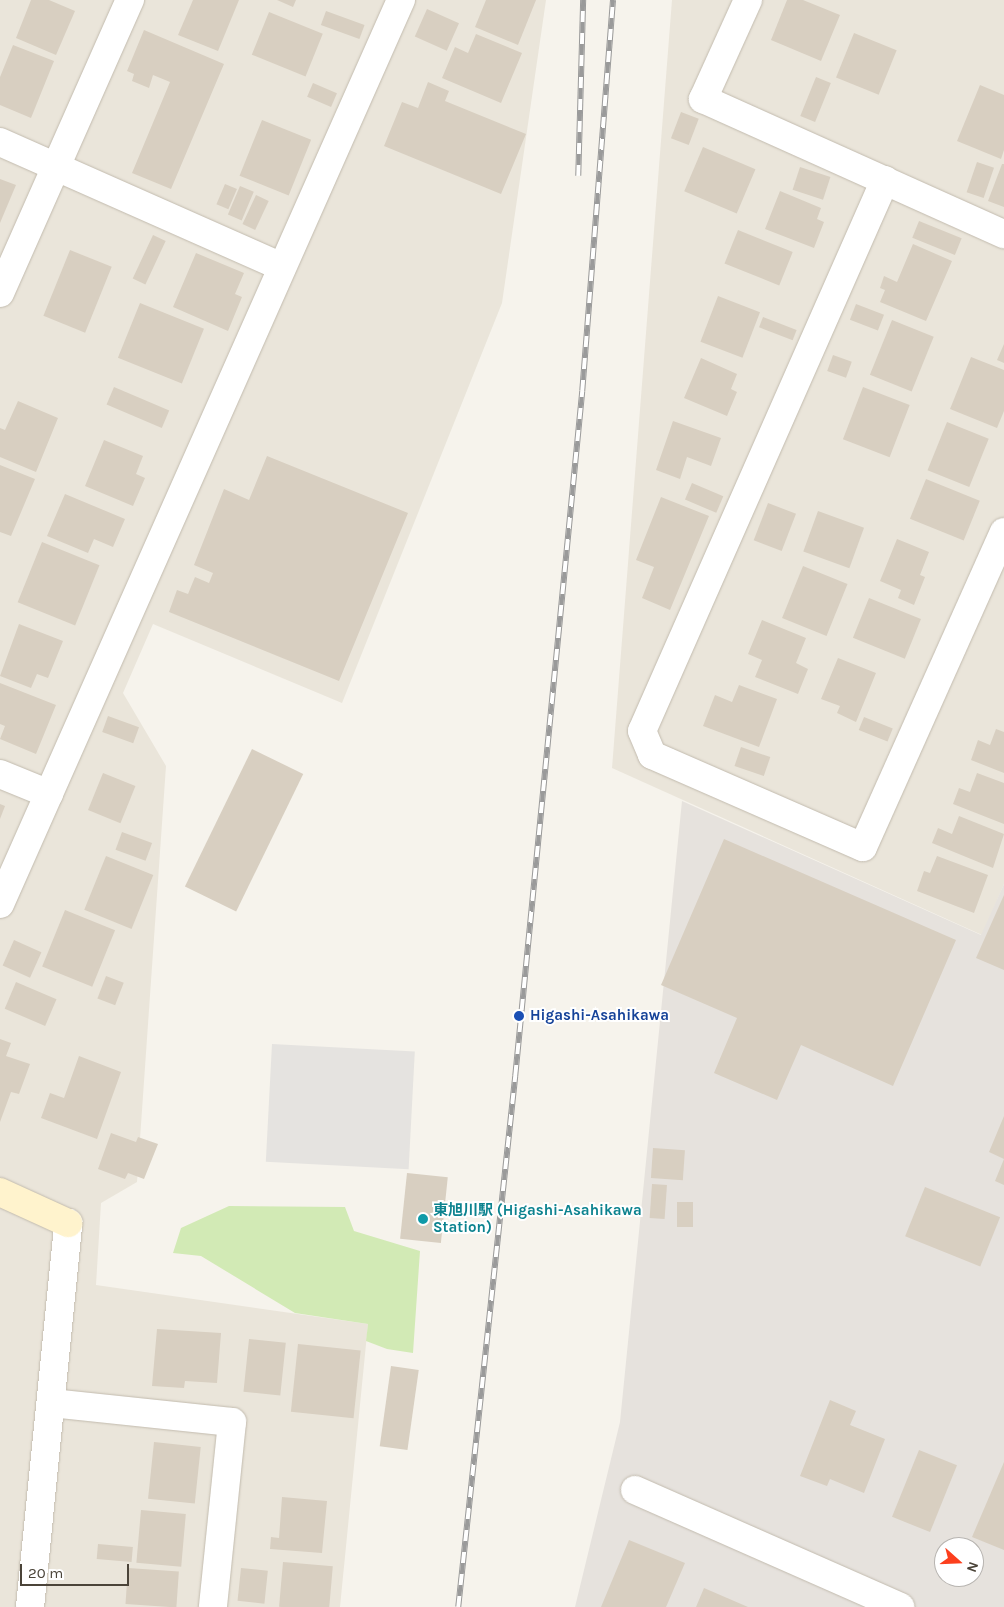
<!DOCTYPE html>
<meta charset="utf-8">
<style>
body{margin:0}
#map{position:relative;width:1004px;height:1607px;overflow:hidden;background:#f6f3ec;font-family:Karla,"Noto Sans JP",sans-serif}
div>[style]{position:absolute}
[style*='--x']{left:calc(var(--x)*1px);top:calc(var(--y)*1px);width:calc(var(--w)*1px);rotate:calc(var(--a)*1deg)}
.residential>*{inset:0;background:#eae5da}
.industrial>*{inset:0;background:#e6e2dd}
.green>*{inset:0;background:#d2eab5}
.parking>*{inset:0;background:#e5e3e0;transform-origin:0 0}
.building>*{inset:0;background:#d8cfc1;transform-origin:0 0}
.roads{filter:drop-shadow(0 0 1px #c2bbae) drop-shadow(0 0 1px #c2bbae)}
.minor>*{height:28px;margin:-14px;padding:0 14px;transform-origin:14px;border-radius:14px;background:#fff}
.tertiary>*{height:28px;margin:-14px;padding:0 14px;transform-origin:14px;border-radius:14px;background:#fff}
.secondary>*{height:28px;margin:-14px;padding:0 14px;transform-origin:14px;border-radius:14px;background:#fff3cd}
.rail>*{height:5.5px;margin-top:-2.75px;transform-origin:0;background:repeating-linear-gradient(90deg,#fff 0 11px,#9a9a9a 0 22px);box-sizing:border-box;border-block:1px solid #9a9a9a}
.dots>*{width:14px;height:14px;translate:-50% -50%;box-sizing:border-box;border:2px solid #fff;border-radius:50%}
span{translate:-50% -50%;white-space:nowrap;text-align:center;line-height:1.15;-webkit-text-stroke:4px #fff;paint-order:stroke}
.transit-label{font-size:15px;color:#164399;font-weight:700}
.left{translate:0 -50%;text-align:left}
.culture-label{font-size:15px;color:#0d838f;font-weight:700}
.north{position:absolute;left:934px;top:1537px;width:50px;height:50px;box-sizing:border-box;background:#fff;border:1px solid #b7b4b0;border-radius:50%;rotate:110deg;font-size:14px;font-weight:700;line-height:20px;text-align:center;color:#4b4439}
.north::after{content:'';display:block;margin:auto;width:18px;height:22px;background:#fc3f1d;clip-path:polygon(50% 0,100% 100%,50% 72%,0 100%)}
.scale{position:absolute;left:20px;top:1564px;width:109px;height:22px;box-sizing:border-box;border:2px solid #4b4439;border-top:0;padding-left:6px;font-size:15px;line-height:18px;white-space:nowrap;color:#4b4439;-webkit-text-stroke:4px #fff;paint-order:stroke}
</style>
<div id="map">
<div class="residential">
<i style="clip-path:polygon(0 0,546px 0,502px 303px,342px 703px,153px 624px,123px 693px,166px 766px,137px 1182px,101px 1203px,96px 1285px,368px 1324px,340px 1607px,0 1607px)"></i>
<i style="clip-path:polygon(672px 0,1004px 0,1004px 884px,982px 935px,612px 768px)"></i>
</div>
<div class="industrial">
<i style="clip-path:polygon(evenodd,682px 801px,981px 935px,1004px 884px,1004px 1607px,575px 1607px,620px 1422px,682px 801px,944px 1547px,974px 1547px,974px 1577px,944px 1577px,944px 1547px)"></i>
</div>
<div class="green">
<i style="clip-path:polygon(229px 1206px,345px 1207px,354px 1231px,420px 1251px,413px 1353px,387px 1349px,366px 1341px,368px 1324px,295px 1313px,201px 1256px,173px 1253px,181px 1228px)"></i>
</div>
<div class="parking">
<i style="left:272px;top:1044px;width:143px;height:118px;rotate:3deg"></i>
</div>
<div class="building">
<i style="clip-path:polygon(31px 0,49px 0,75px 11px,56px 55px,16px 38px)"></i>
<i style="clip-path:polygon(193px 0,239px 0,218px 51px,178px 35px)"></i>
<i style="clip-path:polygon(277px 0,296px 0,293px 7px)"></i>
<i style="clip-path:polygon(486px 0,536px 0,518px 45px,475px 27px)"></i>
<i style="clip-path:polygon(787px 0,803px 0,840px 15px,821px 61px,771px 40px)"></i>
<i style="left:427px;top:9px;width:35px;height:30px;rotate:24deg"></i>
<i style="left:326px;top:11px;width:41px;height:15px;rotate:20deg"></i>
<i style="left:269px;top:12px;width:58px;height:46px;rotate:22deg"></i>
<i style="clip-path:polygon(144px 30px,224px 64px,171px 189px,132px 173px,170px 82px,153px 75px,149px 88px,132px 81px,134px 74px,127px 71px)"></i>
<i style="left:854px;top:33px;width:46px;height:48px;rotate:22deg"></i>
<i style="clip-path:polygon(476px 34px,522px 53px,501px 103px,442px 78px,455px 47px,468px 53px)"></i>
<i style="clip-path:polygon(13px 45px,54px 61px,31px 118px,0 105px,0 77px)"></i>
<i style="left:816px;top:77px;width:16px;height:42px;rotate:22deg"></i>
<i style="clip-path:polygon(428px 82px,449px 91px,445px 101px,526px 134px,501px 194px,384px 146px,402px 102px,418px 108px)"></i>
<i style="left:313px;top:83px;width:26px;height:15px;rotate:23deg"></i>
<i style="clip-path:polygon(980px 85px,1004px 95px,1004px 150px,1001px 159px,957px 141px)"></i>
<i style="left:681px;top:112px;width:19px;height:28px;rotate:21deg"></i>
<i style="left:262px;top:120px;width:53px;height:60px;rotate:22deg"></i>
<i style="left:703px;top:147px;width:57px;height:48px;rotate:23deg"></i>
<i style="left:977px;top:162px;width:18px;height:32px;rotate:19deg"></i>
<i style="clip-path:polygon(1002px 164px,1004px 164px,1004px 207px,988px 201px)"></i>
<i style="left:800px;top:167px;width:32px;height:24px;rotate:18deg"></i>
<i style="clip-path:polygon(0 179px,16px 185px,0 223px)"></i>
<i style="left:225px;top:184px;width:13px;height:22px;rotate:23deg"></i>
<i style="left:240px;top:186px;width:15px;height:31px;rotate:23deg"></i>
<i style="clip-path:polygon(780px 191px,821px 208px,817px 219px,824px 222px,814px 248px,765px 229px)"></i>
<i style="left:256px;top:195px;width:14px;height:32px;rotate:25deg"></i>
<i style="left:919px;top:221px;width:46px;height:18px;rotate:22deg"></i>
<i style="left:738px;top:230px;width:59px;height:36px;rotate:22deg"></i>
<i style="left:153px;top:235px;width:14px;height:48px;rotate:25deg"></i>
<i style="clip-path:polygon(913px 244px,952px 261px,926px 321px,880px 302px,885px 290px,880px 288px,884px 276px,897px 282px)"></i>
<i style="left:70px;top:250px;width:45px;height:71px;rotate:22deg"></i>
<i style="clip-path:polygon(196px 253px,244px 273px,235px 294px,242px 297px,228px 331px,173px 307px)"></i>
<i style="left:718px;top:296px;width:45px;height:49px;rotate:21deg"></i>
<i style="left:140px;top:303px;width:69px;height:59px;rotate:22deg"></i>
<i style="left:856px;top:304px;width:30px;height:17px;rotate:21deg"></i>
<i style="left:763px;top:317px;width:36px;height:11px;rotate:21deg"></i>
<i style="left:892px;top:320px;width:45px;height:59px;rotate:22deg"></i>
<i style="clip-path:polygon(1004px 344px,1004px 363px,997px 360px)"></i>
<i style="left:833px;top:355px;width:20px;height:17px;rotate:20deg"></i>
<i style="clip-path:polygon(971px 357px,1004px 370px,1004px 411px,997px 428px,950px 409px)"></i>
<i style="clip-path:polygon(701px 358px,737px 374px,731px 389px,737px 392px,727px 416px,684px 398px)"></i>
<i style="left:114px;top:387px;width:60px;height:19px;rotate:23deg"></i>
<i style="left:863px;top:387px;width:50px;height:56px;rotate:21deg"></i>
<i style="clip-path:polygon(18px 401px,58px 418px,36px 472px,0 457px,0 428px,5px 430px)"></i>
<i style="clip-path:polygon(673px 421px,721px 438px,711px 466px,687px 457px,680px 479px,656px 470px)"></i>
<i style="left:947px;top:422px;width:45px;height:52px;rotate:22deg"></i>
<i style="clip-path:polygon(104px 440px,143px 456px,136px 474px,145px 478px,133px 506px,85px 486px)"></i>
<i style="clip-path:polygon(267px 456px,408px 513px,339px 681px,169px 612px,177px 590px,188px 594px,195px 577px,209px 583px,213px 573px,194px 565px,224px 489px,249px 500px)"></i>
<i style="clip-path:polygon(0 465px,35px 479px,11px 536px,0 532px)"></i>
<i style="left:926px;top:479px;width:58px;height:43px;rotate:22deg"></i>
<i style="left:692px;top:483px;width:34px;height:18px;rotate:23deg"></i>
<i style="clip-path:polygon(65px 494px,125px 519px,113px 547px,94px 539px,88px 553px,47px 536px)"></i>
<i style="clip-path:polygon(661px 497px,709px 516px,670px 610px,642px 598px,654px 567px,636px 560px)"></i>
<i style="left:768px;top:503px;width:30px;height:40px;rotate:21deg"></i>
<i style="left:818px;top:511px;width:49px;height:43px;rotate:20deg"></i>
<i style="clip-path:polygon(897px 539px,929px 552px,920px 575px,925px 577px,914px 605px,898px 598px,901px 590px,880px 581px)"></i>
<i style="left:42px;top:542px;width:62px;height:65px;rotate:22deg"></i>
<i style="left:803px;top:566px;width:48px;height:56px;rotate:22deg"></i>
<i style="left:869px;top:598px;width:56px;height:43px;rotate:22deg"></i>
<i style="clip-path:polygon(762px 620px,806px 638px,796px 663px,808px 669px,798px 694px,755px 677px,762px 660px,748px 654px)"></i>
<i style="clip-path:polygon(19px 624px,63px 641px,48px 678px,37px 674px,31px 688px,0 676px)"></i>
<i style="clip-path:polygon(838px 658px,876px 673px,856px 722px,837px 713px,840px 706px,821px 699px)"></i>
<i style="clip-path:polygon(0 683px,56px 705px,36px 754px,0 739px,5px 726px,0 724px)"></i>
<i style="clip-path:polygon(739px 685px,777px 699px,759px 747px,703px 726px,715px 695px,732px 702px)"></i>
<i style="left:108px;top:716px;width:33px;height:17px;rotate:20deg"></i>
<i style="left:864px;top:717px;width:31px;height:14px;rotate:22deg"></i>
<i style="clip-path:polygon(996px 729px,1004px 732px,1004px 773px,971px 760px,978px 740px,990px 745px)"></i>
<i style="left:741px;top:747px;width:31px;height:20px;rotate:19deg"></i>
<i style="left:252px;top:749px;width:57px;height:153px;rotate:26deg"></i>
<i style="left:103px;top:773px;width:35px;height:40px;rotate:22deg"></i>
<i style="clip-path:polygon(977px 773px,1004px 783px,1004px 824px,953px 804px,959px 788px,970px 792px)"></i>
<i style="clip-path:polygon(0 804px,5px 806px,0 819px)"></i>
<i style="clip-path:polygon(959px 816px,1004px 834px,993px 868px,932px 843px,938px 828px,952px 834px)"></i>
<i style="left:122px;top:832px;width:32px;height:19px;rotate:20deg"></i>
<i style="clip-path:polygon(724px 839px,956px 940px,893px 1086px,801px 1045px,777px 1100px,714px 1073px,737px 1018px,661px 985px)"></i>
<i style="left:106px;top:856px;width:51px;height:58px;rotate:22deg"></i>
<i style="clip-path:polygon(937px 856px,988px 875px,974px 913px,917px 891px,924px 871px,930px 873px)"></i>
<i style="clip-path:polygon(1004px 895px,1004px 970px,976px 958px)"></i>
<i style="left:65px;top:910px;width:54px;height:61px;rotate:22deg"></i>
<i style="left:14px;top:940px;width:30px;height:28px;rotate:24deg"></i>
<i style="left:106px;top:976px;width:19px;height:24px;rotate:21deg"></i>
<i style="left:16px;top:982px;width:44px;height:29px;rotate:23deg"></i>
<i style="clip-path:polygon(0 1039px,11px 1043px,6px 1056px,30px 1064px,19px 1094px,11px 1092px,0 1122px)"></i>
<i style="clip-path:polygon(79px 1056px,121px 1072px,97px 1139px,41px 1118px,50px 1093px,64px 1098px)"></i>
<i style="clip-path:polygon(1004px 1116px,1004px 1159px,989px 1152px)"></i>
<i style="clip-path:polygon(111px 1133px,136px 1142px,138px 1137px,158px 1144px,144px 1179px,128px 1173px,125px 1179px,98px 1169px)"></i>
<i style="left:653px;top:1148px;width:32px;height:30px;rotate:4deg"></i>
<i style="clip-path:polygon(1004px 1159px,1004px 1185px,995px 1181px)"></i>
<i style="left:407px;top:1173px;width:41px;height:66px;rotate:6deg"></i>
<i style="left:652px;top:1184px;width:15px;height:34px;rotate:4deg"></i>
<i style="left:925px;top:1187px;width:81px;height:53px;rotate:22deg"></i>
<i style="left:677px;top:1202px;width:16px;height:25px"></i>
<i style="clip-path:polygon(157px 1329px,221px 1333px,217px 1383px,185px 1381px,184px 1388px,152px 1386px)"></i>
<i style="left:249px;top:1339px;width:37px;height:53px;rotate:6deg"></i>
<i style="left:298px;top:1344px;width:63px;height:68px;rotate:6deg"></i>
<i style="left:391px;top:1366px;width:28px;height:81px;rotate:8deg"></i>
<i style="clip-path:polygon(830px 1400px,856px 1411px,850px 1425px,885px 1439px,864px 1493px,830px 1479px,827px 1486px,800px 1476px)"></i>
<i style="left:154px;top:1442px;width:47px;height:57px;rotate:6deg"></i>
<i style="left:919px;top:1450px;width:41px;height:72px;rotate:22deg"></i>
<i style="clip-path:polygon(1004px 1462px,1004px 1550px,972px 1537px)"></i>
<i style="clip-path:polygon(282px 1497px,327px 1501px,322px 1553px,270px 1549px,271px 1537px,279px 1538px)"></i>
<i style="left:141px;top:1510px;width:45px;height:53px;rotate:5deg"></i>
<i style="clip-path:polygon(629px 1540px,685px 1563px,666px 1607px,601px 1607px)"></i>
<i style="left:98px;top:1544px;width:35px;height:15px;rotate:5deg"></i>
<i style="left:283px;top:1562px;width:50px;height:45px;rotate:5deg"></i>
<i style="left:128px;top:1568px;width:51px;height:36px;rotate:4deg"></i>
<i style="left:241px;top:1568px;width:27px;height:33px;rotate:6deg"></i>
<i style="clip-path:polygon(704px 1588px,748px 1607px,696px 1607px)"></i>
</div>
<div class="roads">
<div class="minor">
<i style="--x:748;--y:0;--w:109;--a:114.4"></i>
<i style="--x:703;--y:99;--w:330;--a:24.2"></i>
<i style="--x:0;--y:142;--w:308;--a:23.9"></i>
<i style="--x:885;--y:180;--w:602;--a:113.8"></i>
<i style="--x:642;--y:731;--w:26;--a:67"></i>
<i style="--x:652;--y:755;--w:230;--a:23.6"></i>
<i style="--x:863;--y:847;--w:345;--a:-65.9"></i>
<i style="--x:0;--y:293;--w:321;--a:-66.1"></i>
<i style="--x:0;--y:774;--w:53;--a:22.2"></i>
<i style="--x:0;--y:904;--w:989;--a:-66.08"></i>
<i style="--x:51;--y:1403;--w:182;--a:6"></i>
<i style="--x:232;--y:1422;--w:186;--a:95.9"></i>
<i style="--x:30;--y:1607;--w:386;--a:-84.3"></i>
</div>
<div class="tertiary">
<i style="--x:635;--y:1490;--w:290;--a:23.8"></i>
</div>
<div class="secondary">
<i style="--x:0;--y:1192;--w:75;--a:24.5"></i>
</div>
</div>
<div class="rail">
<i style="--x:578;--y:176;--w:176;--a:-88.4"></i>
<i style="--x:458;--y:1607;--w:534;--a:-83.87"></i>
<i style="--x:515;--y:1076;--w:688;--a:-84.41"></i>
<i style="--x:582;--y:391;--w:392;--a:-85.5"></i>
</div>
<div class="dots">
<i style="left:519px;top:1016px;background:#1a4fb4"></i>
<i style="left:423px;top:1219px;background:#0f9aa8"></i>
</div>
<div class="transit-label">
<span class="left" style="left:530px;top:1016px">Higashi-Asahikawa</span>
</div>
<div class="culture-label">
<span class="left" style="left:433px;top:1219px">東旭川駅 (Higashi-Asahikawa<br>Station)</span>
</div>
<div class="north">N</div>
<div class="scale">20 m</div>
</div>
